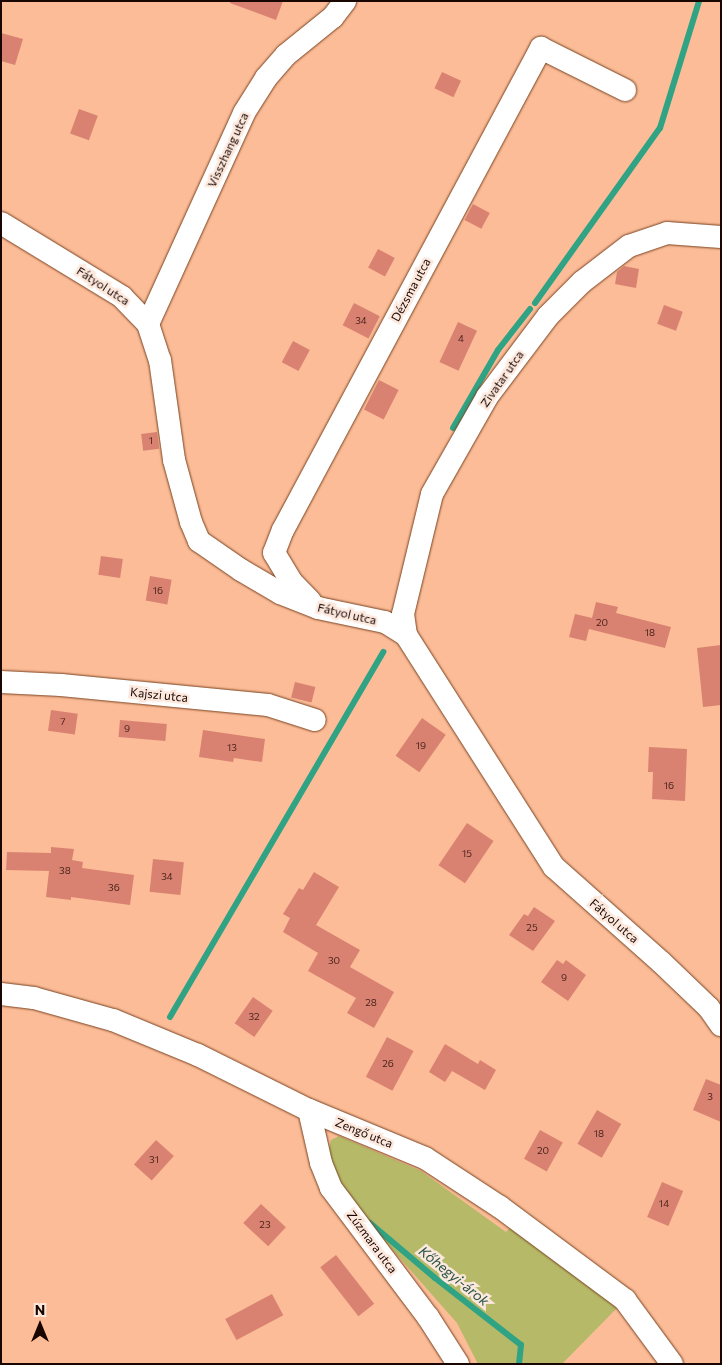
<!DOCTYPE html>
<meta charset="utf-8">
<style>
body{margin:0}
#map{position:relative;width:722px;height:1365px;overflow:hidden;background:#fbbc97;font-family:Commissioner,sans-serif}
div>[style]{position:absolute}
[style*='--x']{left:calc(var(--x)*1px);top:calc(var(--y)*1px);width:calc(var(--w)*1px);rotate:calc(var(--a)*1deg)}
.green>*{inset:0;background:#b6ba68}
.stream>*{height:6px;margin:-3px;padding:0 3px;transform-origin:3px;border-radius:3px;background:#2fa384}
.building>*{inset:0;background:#da8272;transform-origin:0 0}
.roads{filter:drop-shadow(0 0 1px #7a4321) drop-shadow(0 0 1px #7a4321)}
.minor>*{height:22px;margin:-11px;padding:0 11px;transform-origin:11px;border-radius:11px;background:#fff}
span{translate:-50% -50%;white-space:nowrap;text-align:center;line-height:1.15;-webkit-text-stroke:5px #fce8dd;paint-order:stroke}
.number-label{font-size:10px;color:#4a251c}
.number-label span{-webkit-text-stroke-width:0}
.street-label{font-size:12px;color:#1a0600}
.water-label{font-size:14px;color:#255345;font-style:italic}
.frame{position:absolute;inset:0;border:2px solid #1a0600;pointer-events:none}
.north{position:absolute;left:15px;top:1300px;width:50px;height:50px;-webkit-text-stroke:4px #fce8dd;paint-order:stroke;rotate:0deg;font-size:14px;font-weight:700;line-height:20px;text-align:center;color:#1a0600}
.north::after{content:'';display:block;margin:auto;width:18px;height:22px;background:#1a0600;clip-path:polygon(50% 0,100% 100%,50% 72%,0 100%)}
</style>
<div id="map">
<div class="green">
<i style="clip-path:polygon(339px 1136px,421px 1171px,506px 1232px,513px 1224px,619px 1306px,562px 1364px,478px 1364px,457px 1323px,336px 1186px,327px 1157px,331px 1140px)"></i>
</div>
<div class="stream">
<i style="--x:535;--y:303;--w:215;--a:-54.5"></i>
<i style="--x:660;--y:128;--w:133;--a:-72.9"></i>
<i style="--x:453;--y:428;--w:90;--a:-60"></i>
<i style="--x:498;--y:350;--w:52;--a:-52"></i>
<i style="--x:170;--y:1017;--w:423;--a:-59.7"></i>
<i style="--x:370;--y:1223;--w:85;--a:40.2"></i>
<i style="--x:435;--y:1278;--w:109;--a:37.9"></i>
<i style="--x:521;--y:1345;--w:19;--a:96"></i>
</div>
<div class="building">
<i style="clip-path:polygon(230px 1px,283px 1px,276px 20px,230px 3px)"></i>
<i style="clip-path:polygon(1px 33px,23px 39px,15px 65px,1px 61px)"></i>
<i style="left:442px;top:72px;width:21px;height:18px;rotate:25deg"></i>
<i style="left:79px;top:109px;width:20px;height:26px;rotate:20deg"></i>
<i style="left:473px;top:204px;width:19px;height:18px;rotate:28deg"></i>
<i style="left:378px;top:249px;width:19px;height:21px;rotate:28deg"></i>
<i style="clip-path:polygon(624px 266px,639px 269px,636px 288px,615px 284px,617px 272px)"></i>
<i style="left:354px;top:303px;width:29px;height:25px;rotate:27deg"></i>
<i style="left:664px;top:305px;width:20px;height:20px;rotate:20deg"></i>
<i style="left:458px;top:322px;width:21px;height:44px;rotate:25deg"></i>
<i style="left:293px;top:341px;width:19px;height:24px;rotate:28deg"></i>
<i style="left:379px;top:380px;width:22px;height:33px;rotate:27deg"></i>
<i style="left:157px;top:432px;width:17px;height:16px;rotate:83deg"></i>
<i style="left:101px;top:556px;width:22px;height:19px;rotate:8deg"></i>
<i style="left:150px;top:576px;width:22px;height:25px;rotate:10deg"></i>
<i style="clip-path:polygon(596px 602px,618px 607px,616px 613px,671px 627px,665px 648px,589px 629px,586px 641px,569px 637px,575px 614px,592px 618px)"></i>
<i style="clip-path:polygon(721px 645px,721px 705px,703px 707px,697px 648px)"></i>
<i style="left:295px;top:682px;width:21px;height:16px;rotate:14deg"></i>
<i style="left:51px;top:710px;width:27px;height:21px;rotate:8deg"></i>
<i style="left:422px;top:718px;width:29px;height:46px;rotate:35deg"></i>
<i style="left:120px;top:720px;width:47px;height:17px;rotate:5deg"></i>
<i style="clip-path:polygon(203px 730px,265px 739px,262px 762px,234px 758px,233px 762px,199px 757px)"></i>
<i style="clip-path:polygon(649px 747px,687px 749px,685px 801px,652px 799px,653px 772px,648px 772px)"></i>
<i style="left:467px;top:823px;width:32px;height:51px;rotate:34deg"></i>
<i style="clip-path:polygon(51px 847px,74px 849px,72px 860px,83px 862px,82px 868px,134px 875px,130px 905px,71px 897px,71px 900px,46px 897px,49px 871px,6px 870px,7px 852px,51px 853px)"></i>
<i style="left:153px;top:859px;width:31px;height:33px;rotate:6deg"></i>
<i style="clip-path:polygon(314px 872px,339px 887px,316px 925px,360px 950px,350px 967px,394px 992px,374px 1028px,347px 1013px,356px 998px,308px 971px,318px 953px,283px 932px,290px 918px,283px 914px,299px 888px,303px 890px)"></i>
<i style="clip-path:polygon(534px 907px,555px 921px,533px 951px,509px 935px,524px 914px,528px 916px)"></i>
<i style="clip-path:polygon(557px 960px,563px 964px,566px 960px,586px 975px,568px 1001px,541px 982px)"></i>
<i style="left:253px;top:997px;width:24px;height:32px;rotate:35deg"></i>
<i style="left:387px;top:1037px;width:30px;height:45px;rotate:28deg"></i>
<i style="clip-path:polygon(445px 1044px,478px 1064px,480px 1060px,496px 1070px,485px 1090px,452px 1071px,445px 1082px,429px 1072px)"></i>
<i style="clip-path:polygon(706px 1079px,721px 1085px,721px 1122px,693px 1110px)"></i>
<i style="left:597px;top:1110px;width:28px;height:39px;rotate:30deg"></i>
<i style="left:540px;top:1130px;width:26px;height:33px;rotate:29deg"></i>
<i style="left:156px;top:1140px;width:24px;height:33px;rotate:42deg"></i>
<i style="left:662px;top:1182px;width:23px;height:38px;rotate:23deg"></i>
<i style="left:261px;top:1204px;width:34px;height:26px;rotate:43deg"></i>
<i style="left:336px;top:1255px;width:62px;height:20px;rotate:52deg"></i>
<i style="left:272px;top:1294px;width:24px;height:53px;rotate:62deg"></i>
</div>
<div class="roads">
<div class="minor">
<i style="--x:1;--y:223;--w:142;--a:31.4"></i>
<i style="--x:122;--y:297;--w:37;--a:46"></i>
<i style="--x:148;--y:324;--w:38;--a:72"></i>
<i style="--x:160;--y:360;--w:101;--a:82"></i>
<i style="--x:174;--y:460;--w:64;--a:74.7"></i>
<i style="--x:191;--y:522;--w:21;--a:67"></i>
<i style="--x:199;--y:541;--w:51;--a:34.6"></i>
<i style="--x:241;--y:570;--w:45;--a:30.5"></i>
<i style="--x:280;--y:593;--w:41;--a:21.5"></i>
<i style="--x:318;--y:608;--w:68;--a:11.8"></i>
<i style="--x:385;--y:622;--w:25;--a:32"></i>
<i style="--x:406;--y:635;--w:275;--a:57.5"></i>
<i style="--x:554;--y:867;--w:143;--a:41.6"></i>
<i style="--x:661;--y:962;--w:66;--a:43.8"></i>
<i style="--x:709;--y:1008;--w:21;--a:55"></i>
<i style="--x:148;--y:324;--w:232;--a:-65.5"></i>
<i style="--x:244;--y:113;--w:41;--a:-57.8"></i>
<i style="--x:266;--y:78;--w:30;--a:-49"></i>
<i style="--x:286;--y:55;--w:60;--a:-39"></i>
<i style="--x:333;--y:17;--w:20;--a:-53"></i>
<i style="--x:310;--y:601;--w:28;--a:-134"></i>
<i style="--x:291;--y:581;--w:33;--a:-121"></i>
<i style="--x:274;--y:553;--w:25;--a:-69"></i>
<i style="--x:283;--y:530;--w:547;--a:-61.84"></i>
<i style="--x:541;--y:48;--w:94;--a:26.6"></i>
<i style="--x:406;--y:635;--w:21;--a:-98"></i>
<i style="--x:403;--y:614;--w:123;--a:-76.4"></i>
<i style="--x:432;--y:494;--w:112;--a:-60.4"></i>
<i style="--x:487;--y:397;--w:101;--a:-53"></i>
<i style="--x:548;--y:316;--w:48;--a:-45"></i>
<i style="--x:582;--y:282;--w:59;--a:-37.5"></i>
<i style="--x:629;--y:246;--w:40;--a:-18.9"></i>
<i style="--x:667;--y:233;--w:54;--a:4.2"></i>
<i style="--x:1;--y:682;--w:60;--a:2.9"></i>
<i style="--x:61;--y:685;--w:208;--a:5.5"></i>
<i style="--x:268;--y:705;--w:49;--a:17.7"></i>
<i style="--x:1;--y:994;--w:33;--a:7"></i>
<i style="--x:34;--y:998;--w:82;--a:15.6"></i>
<i style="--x:113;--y:1020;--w:92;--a:22.4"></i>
<i style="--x:198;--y:1055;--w:124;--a:26.4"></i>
<i style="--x:309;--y:1110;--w:126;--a:22.5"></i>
<i style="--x:425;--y:1158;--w:90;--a:33.2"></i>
<i style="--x:500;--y:1207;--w:156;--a:36.6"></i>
<i style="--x:625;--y:1300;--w:79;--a:53.7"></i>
<i style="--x:309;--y:1110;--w:54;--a:77.2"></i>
<i style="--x:321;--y:1163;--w:27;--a:68"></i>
<i style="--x:331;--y:1188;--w:161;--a:53.1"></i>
<i style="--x:428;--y:1317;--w:56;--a:57.4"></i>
</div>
</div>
<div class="number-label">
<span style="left:361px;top:321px">34</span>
<span style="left:461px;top:339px">4</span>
<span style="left:151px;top:441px">1</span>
<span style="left:158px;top:591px">16</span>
<span style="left:602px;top:623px">20</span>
<span style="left:650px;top:633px">18</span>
<span style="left:63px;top:722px">7</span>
<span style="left:127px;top:729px">9</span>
<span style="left:421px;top:746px">19</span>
<span style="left:232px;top:748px">13</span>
<span style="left:669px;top:786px">16</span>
<span style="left:467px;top:854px">15</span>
<span style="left:65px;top:871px">38</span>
<span style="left:167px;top:877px">34</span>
<span style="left:114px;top:888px">36</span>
<span style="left:532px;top:928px">25</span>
<span style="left:334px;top:961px">30</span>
<span style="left:564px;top:978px">9</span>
<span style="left:371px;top:1003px">28</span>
<span style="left:254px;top:1017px">32</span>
<span style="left:388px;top:1064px">26</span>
<span style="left:710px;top:1097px">3</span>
<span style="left:599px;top:1134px">18</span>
<span style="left:543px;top:1151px">20</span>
<span style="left:154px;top:1160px">31</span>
<span style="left:664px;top:1204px">14</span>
<span style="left:265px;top:1225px">23</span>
</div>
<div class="street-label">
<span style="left:228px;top:150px;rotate:-65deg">Visszhang utca</span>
<span style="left:103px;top:286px;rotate:33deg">Fátyol utca</span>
<span style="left:411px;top:290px;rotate:-62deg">Dézsma utca</span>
<span style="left:502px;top:379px;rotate:-55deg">Zivatar utca</span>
<span style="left:347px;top:614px;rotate:13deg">Fátyol utca</span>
<span style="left:159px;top:695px;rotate:6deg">Kajszi utca</span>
<span style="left:614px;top:921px;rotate:41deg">Fátyol utca</span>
<span style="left:364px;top:1133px;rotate:22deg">Zengő utca</span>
<span style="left:372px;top:1242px;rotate:53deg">Zúzmara utca</span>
</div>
<div class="water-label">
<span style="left:454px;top:1276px;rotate:39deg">Kőhegyi-árok</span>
</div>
<div class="frame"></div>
<div class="north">N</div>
</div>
